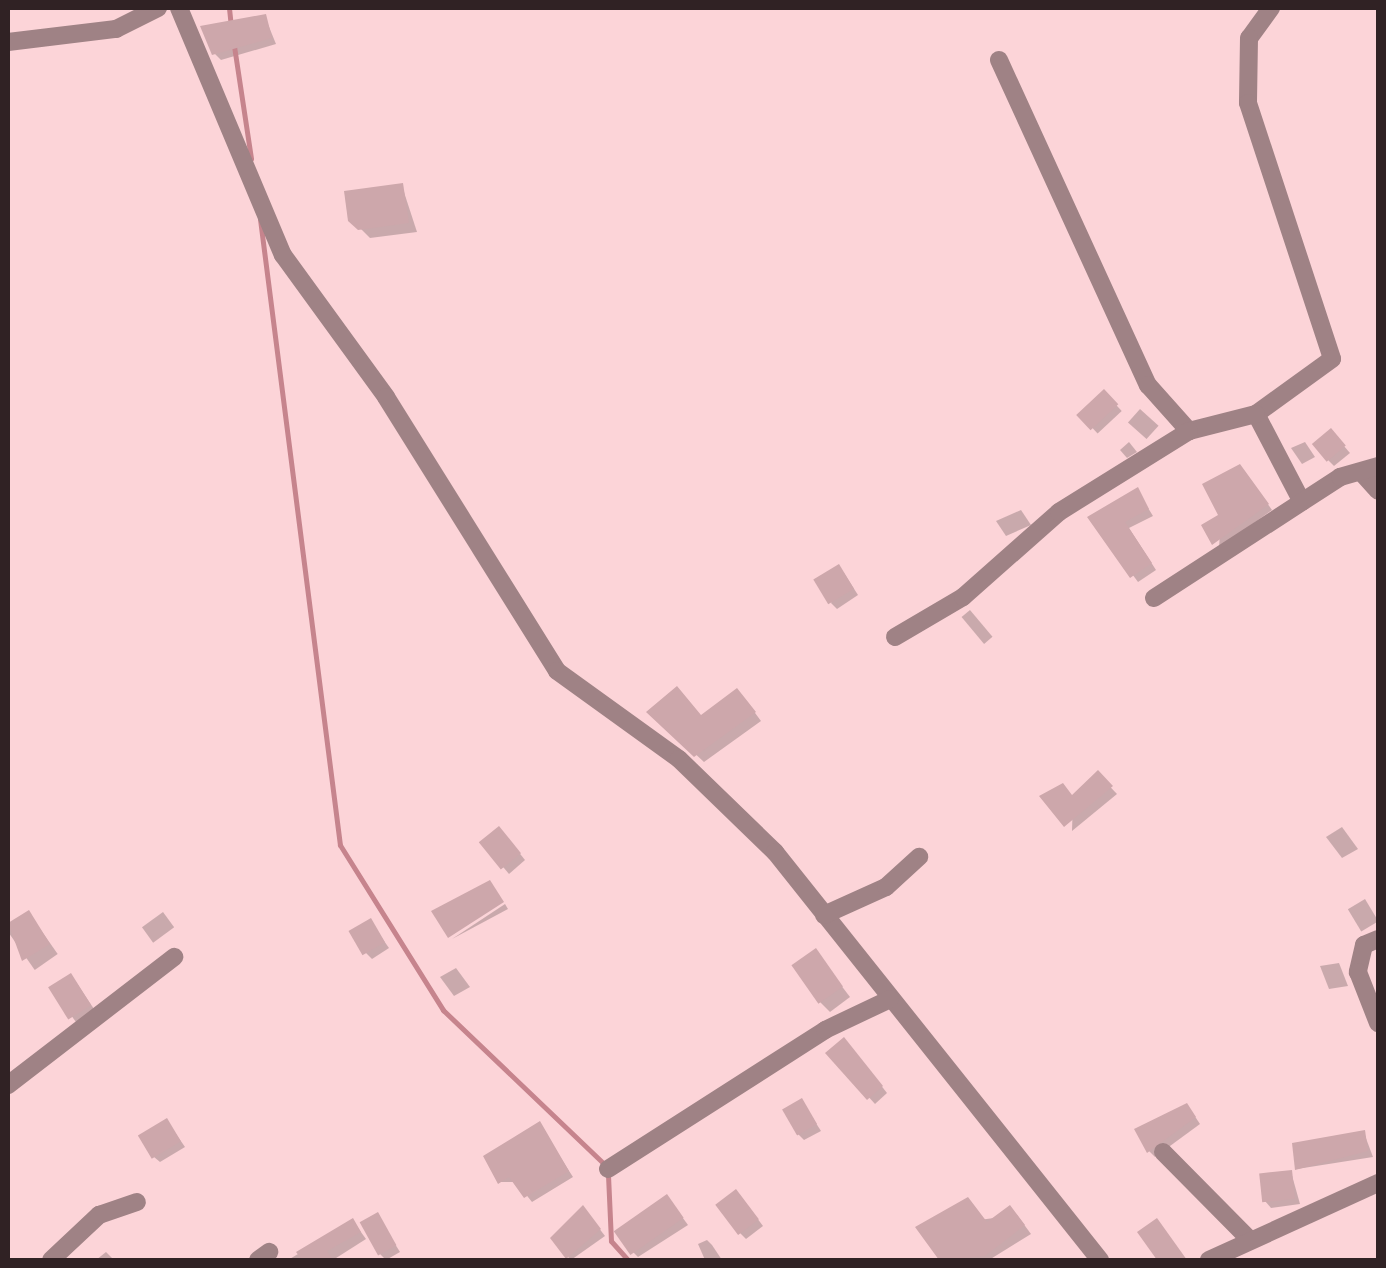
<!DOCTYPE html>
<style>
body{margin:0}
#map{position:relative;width:1386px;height:1268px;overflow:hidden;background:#fcd4d8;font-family:"IBM Plex Serif",serif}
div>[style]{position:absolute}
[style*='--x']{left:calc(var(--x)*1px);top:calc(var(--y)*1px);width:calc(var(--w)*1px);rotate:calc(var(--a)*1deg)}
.shadow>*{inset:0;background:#0003;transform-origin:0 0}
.stream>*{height:5px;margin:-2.5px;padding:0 2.5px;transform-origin:2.5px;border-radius:2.5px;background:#c6848d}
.building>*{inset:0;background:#cda7ab;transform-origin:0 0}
.minor>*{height:18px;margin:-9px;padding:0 9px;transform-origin:9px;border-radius:9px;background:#9f8285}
span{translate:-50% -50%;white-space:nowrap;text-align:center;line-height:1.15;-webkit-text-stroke:8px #fcd4d8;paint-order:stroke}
.frame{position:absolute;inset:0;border:10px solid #302224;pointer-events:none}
</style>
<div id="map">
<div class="shadow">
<i style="clip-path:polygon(265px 17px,276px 44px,221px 60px,215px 54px)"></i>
<i style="clip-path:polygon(402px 186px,417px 232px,370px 238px,360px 228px)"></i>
<i style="left:1104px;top:392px;width:26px;height:33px;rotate:47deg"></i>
<i style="left:1140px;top:409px;width:25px;height:18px;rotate:42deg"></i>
<i style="clip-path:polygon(1337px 438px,1350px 453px,1334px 466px,1328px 460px)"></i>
<i style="clip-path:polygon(1129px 442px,1137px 452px,1127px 458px,1120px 450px)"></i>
<i style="clip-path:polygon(1305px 442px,1315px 457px,1302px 464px,1291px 448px)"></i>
<i style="clip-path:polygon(1245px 472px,1272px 510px,1219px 548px,1221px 516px)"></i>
<i style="clip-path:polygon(1137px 490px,1153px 516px,1129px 528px,1156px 570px,1138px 582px,1090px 517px)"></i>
<i style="clip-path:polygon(1021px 510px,1031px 525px,1006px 536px,996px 521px)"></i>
<i style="clip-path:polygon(844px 573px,858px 595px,837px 609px,831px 603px)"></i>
<i style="left:970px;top:610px;width:35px;height:11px;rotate:50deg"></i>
<i style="clip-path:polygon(744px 698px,761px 721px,704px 762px,650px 712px,702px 718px)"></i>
<i style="clip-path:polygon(1098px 774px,1117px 794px,1072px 831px,1073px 798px)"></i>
<i style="clip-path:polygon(1342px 827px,1358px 849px,1342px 858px,1326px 837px)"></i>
<i style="clip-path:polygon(505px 835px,525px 860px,509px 874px,483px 843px)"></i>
<i style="left:1365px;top:899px;width:26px;height:20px;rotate:59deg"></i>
<i style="clip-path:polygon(505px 904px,508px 909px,452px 939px)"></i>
<i style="left:163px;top:912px;width:19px;height:26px;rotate:54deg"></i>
<i style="left:29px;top:913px;width:50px;height:28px;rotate:55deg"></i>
<i style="clip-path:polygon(370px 921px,389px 948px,372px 959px,366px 953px)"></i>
<i style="clip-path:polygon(815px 951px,850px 997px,830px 1012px,820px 1002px)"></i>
<i style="clip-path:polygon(1339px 963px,1348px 986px,1329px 989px,1320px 966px)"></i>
<i style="clip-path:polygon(456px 968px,470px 987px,454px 996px,440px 977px)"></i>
<i style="clip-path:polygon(76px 982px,96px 1012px,78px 1025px,52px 988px)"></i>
<i style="clip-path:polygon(850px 1046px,887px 1093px,875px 1104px,829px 1053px)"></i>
<i style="clip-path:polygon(802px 1101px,821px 1131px,804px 1140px,798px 1134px)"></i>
<i style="clip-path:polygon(1192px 1112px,1200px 1124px,1155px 1157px,1149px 1151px)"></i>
<i style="clip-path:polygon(167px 1121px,185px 1147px,160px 1162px,154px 1157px)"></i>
<i style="clip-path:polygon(539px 1124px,573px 1177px,532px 1202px,516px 1182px,500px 1182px)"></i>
<i style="clip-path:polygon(1364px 1133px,1373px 1157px,1297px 1169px)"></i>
<i style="clip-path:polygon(1291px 1172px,1300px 1204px,1271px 1208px,1265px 1201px)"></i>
<i style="clip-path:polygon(742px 1198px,763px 1226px,746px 1239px,740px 1233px)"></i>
<i style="clip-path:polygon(672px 1203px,688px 1225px,638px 1257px,632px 1251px)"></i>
<i style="clip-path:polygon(377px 1215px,400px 1252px,386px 1260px,380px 1254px)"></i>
<i style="clip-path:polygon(589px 1215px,605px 1236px,571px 1260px,568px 1257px)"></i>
<i style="clip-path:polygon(1017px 1215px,1031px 1234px,989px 1260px,942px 1260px,918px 1228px)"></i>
<i style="clip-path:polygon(353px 1221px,366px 1239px,333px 1260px,288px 1260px)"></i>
<i style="clip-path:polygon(707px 1240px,712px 1245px,722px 1260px,705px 1260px,698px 1244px)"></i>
<i style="clip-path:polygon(106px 1252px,114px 1260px,96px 1260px)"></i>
</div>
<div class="stream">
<i style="--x:229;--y:8;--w:18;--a:84"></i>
<i style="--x:234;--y:46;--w:114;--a:81.4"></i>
<i style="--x:260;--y:219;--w:631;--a:82.72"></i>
<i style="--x:340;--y:845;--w:195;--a:58"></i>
<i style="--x:443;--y:1010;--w:224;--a:43.7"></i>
<i style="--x:608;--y:1175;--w:66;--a:87.4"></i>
<i style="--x:611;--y:1241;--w:25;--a:48"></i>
</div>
<div class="building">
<i style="clip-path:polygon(266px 14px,272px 38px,212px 55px,200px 26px)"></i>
<i style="clip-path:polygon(403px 183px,409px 223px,358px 230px,348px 221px,344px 191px)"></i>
<i style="left:1104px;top:389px;width:21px;height:38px;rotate:47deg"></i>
<i style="left:1331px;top:428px;width:23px;height:25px;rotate:50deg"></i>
<i style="clip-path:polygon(1240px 464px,1269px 504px,1212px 545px,1201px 525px,1218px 515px,1202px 484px)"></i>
<i style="clip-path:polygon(1138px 487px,1149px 509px,1125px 522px,1152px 563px,1130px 578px,1087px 517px)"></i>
<i style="left:839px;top:564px;width:29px;height:30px;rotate:59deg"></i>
<i style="clip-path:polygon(677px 686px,701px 715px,737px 688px,756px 712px,694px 757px,646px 712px)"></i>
<i style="clip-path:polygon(1098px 770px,1113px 786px,1064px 827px,1039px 796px,1063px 783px,1072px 795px)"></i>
<i style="left:499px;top:826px;width:35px;height:26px;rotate:51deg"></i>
<i style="clip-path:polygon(490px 880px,504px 902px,448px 938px,431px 911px)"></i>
<i style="clip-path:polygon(29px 910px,50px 944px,22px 961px,8px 923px)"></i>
<i style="left:371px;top:918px;width:28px;height:26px;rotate:60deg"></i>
<i style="left:816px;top:948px;width:47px;height:30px;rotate:55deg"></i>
<i style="left:71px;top:973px;width:38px;height:27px;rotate:58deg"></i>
<i style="clip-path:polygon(844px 1037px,883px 1086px,867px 1100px,825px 1053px)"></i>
<i style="left:802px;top:1098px;width:30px;height:23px;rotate:60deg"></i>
<i style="clip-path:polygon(1187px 1103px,1196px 1117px,1147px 1153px,1134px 1129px)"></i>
<i style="left:167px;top:1118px;width:27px;height:34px;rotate:59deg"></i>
<i style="clip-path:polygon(540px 1121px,569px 1171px,524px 1198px,509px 1177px,498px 1184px,483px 1156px)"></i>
<i style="clip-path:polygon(1365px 1130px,1368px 1151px,1295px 1170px,1292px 1143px)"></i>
<i style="left:1292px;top:1170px;width:29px;height:33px;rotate:84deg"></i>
<i style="left:736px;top:1189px;width:38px;height:26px;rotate:53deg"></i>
<i style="left:667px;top:1194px;width:29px;height:65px;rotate:55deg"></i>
<i style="clip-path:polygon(968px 1197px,987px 1222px,1010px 1205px,1025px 1225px,985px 1256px,939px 1260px,915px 1227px)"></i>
<i style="clip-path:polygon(583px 1205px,601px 1229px,566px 1259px,550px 1238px)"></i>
<i style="left:378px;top:1212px;width:38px;height:21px;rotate:61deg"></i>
<i style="clip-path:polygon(353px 1218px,361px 1232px,327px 1251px,333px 1260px,302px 1260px,296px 1252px)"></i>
<i style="clip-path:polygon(1157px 1218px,1187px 1260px,1157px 1260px,1137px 1232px)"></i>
</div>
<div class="minor">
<i style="--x:179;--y:8;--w:268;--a:67.2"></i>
<i style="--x:283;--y:255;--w:175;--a:54"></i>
<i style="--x:386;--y:397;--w:323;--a:58"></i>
<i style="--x:557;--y:671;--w:150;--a:35.8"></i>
<i style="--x:679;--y:759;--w:134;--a:44.1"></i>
<i style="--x:775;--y:852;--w:522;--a:51.46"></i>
<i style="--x:1271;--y:8;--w:37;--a:126"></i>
<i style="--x:1249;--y:38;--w:65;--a:90.9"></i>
<i style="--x:1248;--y:103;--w:269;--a:71.8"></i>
<i style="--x:1332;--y:359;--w:94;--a:144.1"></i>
<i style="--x:1256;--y:414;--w:99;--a:62.4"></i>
<i style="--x:8;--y:42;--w:109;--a:-6.9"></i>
<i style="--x:116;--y:29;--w:47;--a:-26.6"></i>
<i style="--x:999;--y:60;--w:358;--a:65.4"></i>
<i style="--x:1148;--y:385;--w:62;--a:48.3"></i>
<i style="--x:1189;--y:431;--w:69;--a:-14.2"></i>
<i style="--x:1361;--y:472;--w:25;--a:48"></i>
<i style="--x:1154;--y:598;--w:222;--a:-33"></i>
<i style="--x:1340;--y:477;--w:40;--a:-16"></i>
<i style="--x:895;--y:637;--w:79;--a:-30.5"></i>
<i style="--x:963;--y:597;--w:128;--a:-41.5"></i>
<i style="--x:1059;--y:512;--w:153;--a:-31.9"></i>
<i style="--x:824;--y:915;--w:68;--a:-24.3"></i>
<i style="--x:886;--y:887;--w:45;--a:-42.3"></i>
<i style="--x:1378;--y:939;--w:15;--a:157"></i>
<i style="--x:1364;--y:945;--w:28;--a:103"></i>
<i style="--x:1358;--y:972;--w:55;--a:68.6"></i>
<i style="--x:8;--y:1085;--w:210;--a:-37.6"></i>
<i style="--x:1163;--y:1152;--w:122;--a:45.3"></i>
<i style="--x:608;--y:1169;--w:258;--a:-32.6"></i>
<i style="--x:825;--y:1030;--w:72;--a:-25.5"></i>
<i style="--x:51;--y:1260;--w:66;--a:-43.2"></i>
<i style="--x:99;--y:1215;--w:40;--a:-18.9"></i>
<i style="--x:258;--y:1260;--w:14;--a:-36"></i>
<i style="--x:1209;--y:1260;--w:186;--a:-24.5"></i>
</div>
<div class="frame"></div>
</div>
